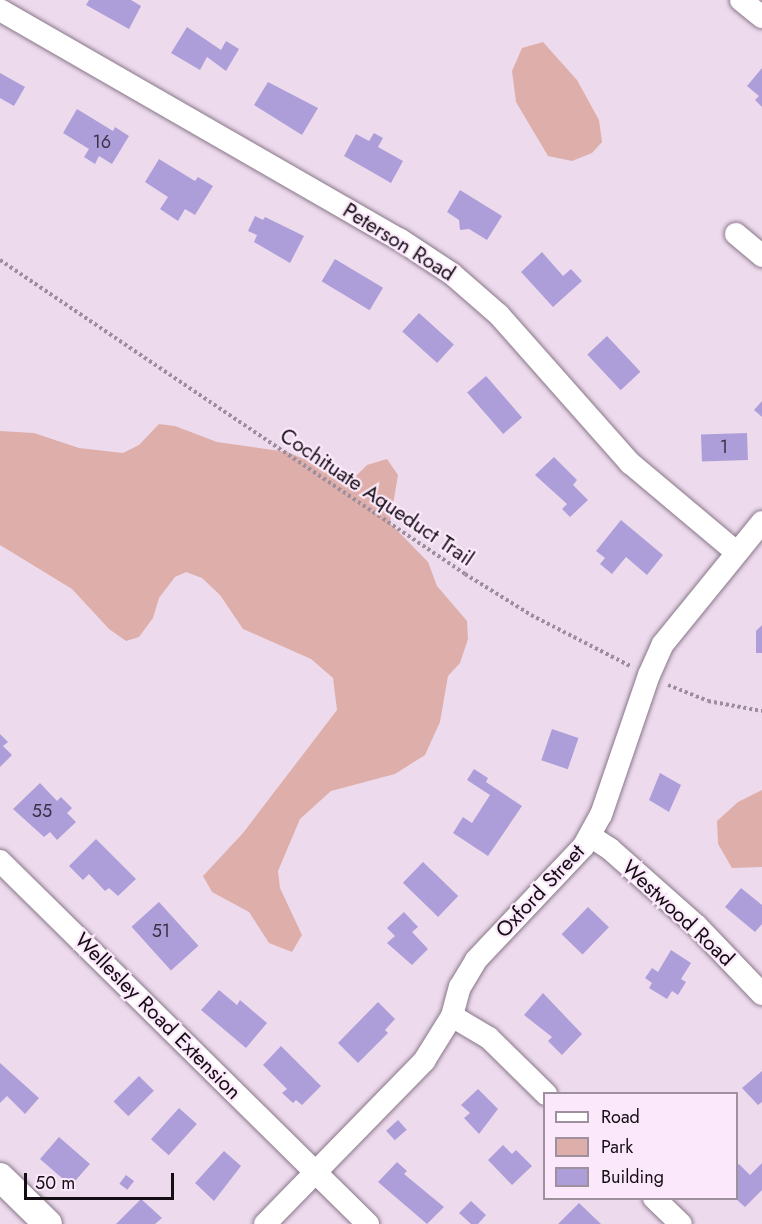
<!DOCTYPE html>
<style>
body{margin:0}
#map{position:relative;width:762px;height:1224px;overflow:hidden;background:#eddbed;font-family:Jost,sans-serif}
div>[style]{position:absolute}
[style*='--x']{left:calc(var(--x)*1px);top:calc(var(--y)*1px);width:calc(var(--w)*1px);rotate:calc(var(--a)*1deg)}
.green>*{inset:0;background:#deafaa}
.building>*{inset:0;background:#ad9ed9;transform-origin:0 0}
.path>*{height:4px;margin-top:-2px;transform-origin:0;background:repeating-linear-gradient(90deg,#9c8e9c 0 3px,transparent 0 6px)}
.roads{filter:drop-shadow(0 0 2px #878) drop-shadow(0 0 2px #878)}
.minor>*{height:22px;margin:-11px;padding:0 11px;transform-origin:11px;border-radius:11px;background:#fff}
.major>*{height:28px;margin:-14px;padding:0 14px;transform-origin:14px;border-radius:14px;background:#fff}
span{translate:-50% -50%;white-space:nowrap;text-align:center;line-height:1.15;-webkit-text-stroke:4.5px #fbe8fa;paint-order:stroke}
.number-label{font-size:18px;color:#3a3145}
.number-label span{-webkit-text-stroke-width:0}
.street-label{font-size:21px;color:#140d14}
.legend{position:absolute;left:543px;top:1092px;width:195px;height:108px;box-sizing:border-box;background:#fbe8fa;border:2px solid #9f909e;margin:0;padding:8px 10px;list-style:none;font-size:18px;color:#140d14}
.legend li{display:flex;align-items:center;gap:12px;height:30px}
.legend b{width:30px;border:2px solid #9f909e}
.scale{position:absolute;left:24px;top:1173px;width:150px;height:27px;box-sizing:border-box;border:3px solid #140d14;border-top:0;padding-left:8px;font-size:18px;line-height:21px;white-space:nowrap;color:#140d14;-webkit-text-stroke:4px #fbe8fa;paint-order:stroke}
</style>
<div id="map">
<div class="green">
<i style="clip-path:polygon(543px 42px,577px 80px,599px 120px,602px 142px,592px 153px,572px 161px,548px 156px,516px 102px,512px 71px,522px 48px)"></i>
<i style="clip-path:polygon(159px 424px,175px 426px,217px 442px,287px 452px,353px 479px,367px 465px,387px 459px,398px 475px,390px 523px,428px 562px,437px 586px,467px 621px,468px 639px,460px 663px,448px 676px,440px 722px,425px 755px,395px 774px,331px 791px,300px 819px,278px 871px,280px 888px,302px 935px,292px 952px,269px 943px,249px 912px,212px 892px,203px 876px,243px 833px,337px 710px,333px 678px,311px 659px,243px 629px,220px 595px,202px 578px,186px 572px,175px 577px,159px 598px,153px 618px,139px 637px,126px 641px,109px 629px,72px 589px,0 545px,0 431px,34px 433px,79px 448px,123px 453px,139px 445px)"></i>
<i style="clip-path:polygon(762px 790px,762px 867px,732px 868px,718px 844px,717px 821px,738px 802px)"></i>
</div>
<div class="building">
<i style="clip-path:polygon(89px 0,131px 0,141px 6px,129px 29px,86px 5px)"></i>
<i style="clip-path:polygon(187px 27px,221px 50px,226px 41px,239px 49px,226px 71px,207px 57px,200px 70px,171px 53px)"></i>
<i style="clip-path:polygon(762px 68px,762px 107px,755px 100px,759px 96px,747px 86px)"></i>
<i style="clip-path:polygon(0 73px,25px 87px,14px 106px,0 98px)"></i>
<i style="clip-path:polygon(268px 82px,318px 108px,302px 135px,254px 105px)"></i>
<i style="clip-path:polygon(77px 109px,113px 131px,115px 127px,129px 136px,112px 164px,99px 156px,95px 164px,84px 157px,89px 149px,63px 133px)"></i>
<i style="clip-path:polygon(374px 133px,383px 138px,378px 147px,403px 161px,391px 183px,344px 156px,356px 134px,369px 141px)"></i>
<i style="clip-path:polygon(159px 159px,195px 181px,198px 177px,213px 186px,195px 215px,185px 209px,178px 221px,160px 209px,168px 197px,145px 182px)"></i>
<i style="clip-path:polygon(460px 190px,502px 216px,487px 240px,469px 229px,460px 230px,459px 220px,447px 212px)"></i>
<i style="clip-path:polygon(255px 216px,263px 220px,265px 217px,304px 236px,290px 263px,254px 242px,257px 235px,248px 231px)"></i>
<i style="clip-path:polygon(542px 252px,563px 276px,571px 269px,582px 281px,553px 307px,521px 272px)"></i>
<i style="left:335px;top:259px;width:56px;height:26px;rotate:31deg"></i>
<i style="left:419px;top:313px;width:47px;height:25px;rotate:42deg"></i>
<i style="left:607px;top:336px;width:49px;height:27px;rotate:47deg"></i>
<i style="left:486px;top:376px;width:55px;height:25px;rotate:49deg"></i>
<i style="clip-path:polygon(762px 401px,762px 417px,754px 410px)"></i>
<i style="left:747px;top:433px;width:27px;height:46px;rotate:88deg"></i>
<i style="clip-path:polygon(554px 457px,577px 480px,573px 485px,588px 500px,570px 517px,562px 509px,567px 504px,535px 475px)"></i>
<i style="clip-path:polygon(621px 520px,663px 555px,647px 575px,626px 557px,612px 574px,600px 564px,605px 558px,596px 551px)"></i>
<i style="clip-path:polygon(762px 625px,762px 653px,756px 653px,756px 631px)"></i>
<i style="left:552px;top:729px;width:28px;height:33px;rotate:19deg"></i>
<i style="clip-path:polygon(0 734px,8px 742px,3px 746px,12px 755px,0 767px)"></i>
<i style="clip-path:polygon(474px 769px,488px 778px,486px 782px,522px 806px,488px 856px,453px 833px,463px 817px,472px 823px,490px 795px,467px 780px)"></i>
<i style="clip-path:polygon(660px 773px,681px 785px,669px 812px,649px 800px)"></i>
<i style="clip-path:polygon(40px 783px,57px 801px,61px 797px,72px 808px,67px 813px,76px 822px,57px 840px,50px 832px,44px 837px,13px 809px)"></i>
<i style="clip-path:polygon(96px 839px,136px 879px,118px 896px,109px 888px,105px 891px,89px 874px,83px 880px,69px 866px)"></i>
<i style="left:423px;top:862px;width:49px;height:29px;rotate:44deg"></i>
<i style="clip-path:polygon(741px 888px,762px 905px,762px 924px,755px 932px,725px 907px)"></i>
<i style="left:159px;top:902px;width:59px;height:37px;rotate:48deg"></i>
<i style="left:588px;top:907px;width:29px;height:38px;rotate:44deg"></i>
<i style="clip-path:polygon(404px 912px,418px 927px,412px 932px,428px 949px,412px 965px,387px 943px,395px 936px,387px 928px)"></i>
<i style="clip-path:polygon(671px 950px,691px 963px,681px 979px,686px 982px,678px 995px,672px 991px,667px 999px,649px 988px,652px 983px,645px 978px,652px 968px,658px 972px)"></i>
<i style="clip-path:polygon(219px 990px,237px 1005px,240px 1000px,267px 1023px,246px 1048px,201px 1010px)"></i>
<i style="clip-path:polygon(543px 993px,582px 1034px,562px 1055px,548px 1041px,552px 1037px,524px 1015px)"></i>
<i style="clip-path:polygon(378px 1002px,395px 1019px,385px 1030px,388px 1033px,358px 1063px,338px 1043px)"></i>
<i style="clip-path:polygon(281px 1046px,321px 1086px,302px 1105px,296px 1100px,293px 1103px,282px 1093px,287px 1089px,263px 1065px)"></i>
<i style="clip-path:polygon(0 1063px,39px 1098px,25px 1114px,7px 1096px,0 1103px)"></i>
<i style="clip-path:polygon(762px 1071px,762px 1102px,758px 1105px,742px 1088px)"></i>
<i style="left:139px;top:1076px;width:21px;height:36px;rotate:45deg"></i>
<i style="clip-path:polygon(478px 1089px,498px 1109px,479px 1134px,464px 1118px,470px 1113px,461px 1105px)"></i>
<i style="left:179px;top:1108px;width:24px;height:42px;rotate:42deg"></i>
<i style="left:398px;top:1120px;width:13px;height:16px;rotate:48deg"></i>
<i style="left:59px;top:1137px;width:41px;height:29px;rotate:41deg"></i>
<i style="clip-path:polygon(503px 1145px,512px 1154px,516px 1150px,532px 1166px,512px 1185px,488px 1160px)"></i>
<i style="clip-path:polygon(224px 1151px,241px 1166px,214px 1201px,195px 1183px)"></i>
<i style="clip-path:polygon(397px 1162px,407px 1171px,404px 1174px,444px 1207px,427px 1224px,378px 1182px)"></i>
<i style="clip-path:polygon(762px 1163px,762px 1190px,745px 1207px,736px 1199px,736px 1167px,739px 1164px,750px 1175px)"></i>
<i style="left:126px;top:1175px;width:10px;height:11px;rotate:37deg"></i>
<i style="clip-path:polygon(141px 1199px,162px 1218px,155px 1224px,116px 1224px)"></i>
<i style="clip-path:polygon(471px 1201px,486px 1215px,478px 1224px,471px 1224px,459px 1213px)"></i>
<i style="clip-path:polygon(579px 1203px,601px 1224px,558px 1224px)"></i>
</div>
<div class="path">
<i style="--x:0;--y:260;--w:561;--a:34.03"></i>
<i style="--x:465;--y:574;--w:78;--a:31.8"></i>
<i style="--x:531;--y:615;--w:114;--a:27.2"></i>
<i style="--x:668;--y:685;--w:43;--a:21.8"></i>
<i style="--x:708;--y:701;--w:55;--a:10.5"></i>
</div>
<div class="roads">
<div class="minor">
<i style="--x:741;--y:0;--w:27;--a:39"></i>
<i style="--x:0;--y:10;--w:460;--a:29.9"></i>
<i style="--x:399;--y:239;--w:64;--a:33.4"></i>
<i style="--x:452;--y:274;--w:62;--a:41.1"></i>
<i style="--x:499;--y:315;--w:198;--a:48.5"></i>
<i style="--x:630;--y:463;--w:138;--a:40"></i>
<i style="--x:736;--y:234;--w:34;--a:40"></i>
<i style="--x:590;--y:836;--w:24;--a:33"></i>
<i style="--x:610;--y:849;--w:116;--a:41.5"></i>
<i style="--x:697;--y:926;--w:94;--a:46.3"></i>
<i style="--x:0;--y:861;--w:517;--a:44.61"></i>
<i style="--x:452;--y:1016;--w:43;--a:30.7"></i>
<i style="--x:489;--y:1038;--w:80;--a:44.5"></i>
<i style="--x:654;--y:1198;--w:37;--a:44"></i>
<i style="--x:265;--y:1224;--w:228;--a:-45.7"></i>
<i style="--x:424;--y:1061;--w:53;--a:-58.1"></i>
<i style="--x:452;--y:1016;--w:30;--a:-75"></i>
<i style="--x:460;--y:987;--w:31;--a:-59"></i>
<i style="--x:476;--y:960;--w:156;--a:-46.6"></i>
<i style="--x:583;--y:847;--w:37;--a:-61"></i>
<i style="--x:601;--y:815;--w:148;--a:-71.1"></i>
<i style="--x:649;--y:675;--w:34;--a:-66"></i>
<i style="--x:663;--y:644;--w:157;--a:-50.9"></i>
</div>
<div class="major">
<i style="--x:0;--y:1177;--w:67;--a:44.4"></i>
</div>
</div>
<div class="number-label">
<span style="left:102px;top:142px">16</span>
<span style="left:724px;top:447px">1</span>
<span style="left:42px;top:811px">55</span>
<span style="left:161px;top:931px">51</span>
</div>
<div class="street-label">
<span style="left:399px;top:242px;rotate:32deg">Peterson Road</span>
<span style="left:377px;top:497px;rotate:34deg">Cochituate Aqueduct Trail</span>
<span style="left:540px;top:891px;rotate:-47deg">Oxford Street</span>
<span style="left:678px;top:913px;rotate:43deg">Westwood Road</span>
<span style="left:158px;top:1016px;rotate:45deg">Wellesley Road Extension</span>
</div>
<ul class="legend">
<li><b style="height:8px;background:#fff"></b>Road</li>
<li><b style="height:16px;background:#deafaa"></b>Park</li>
<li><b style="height:16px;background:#ad9ed9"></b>Building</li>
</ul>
<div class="scale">50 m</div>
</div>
